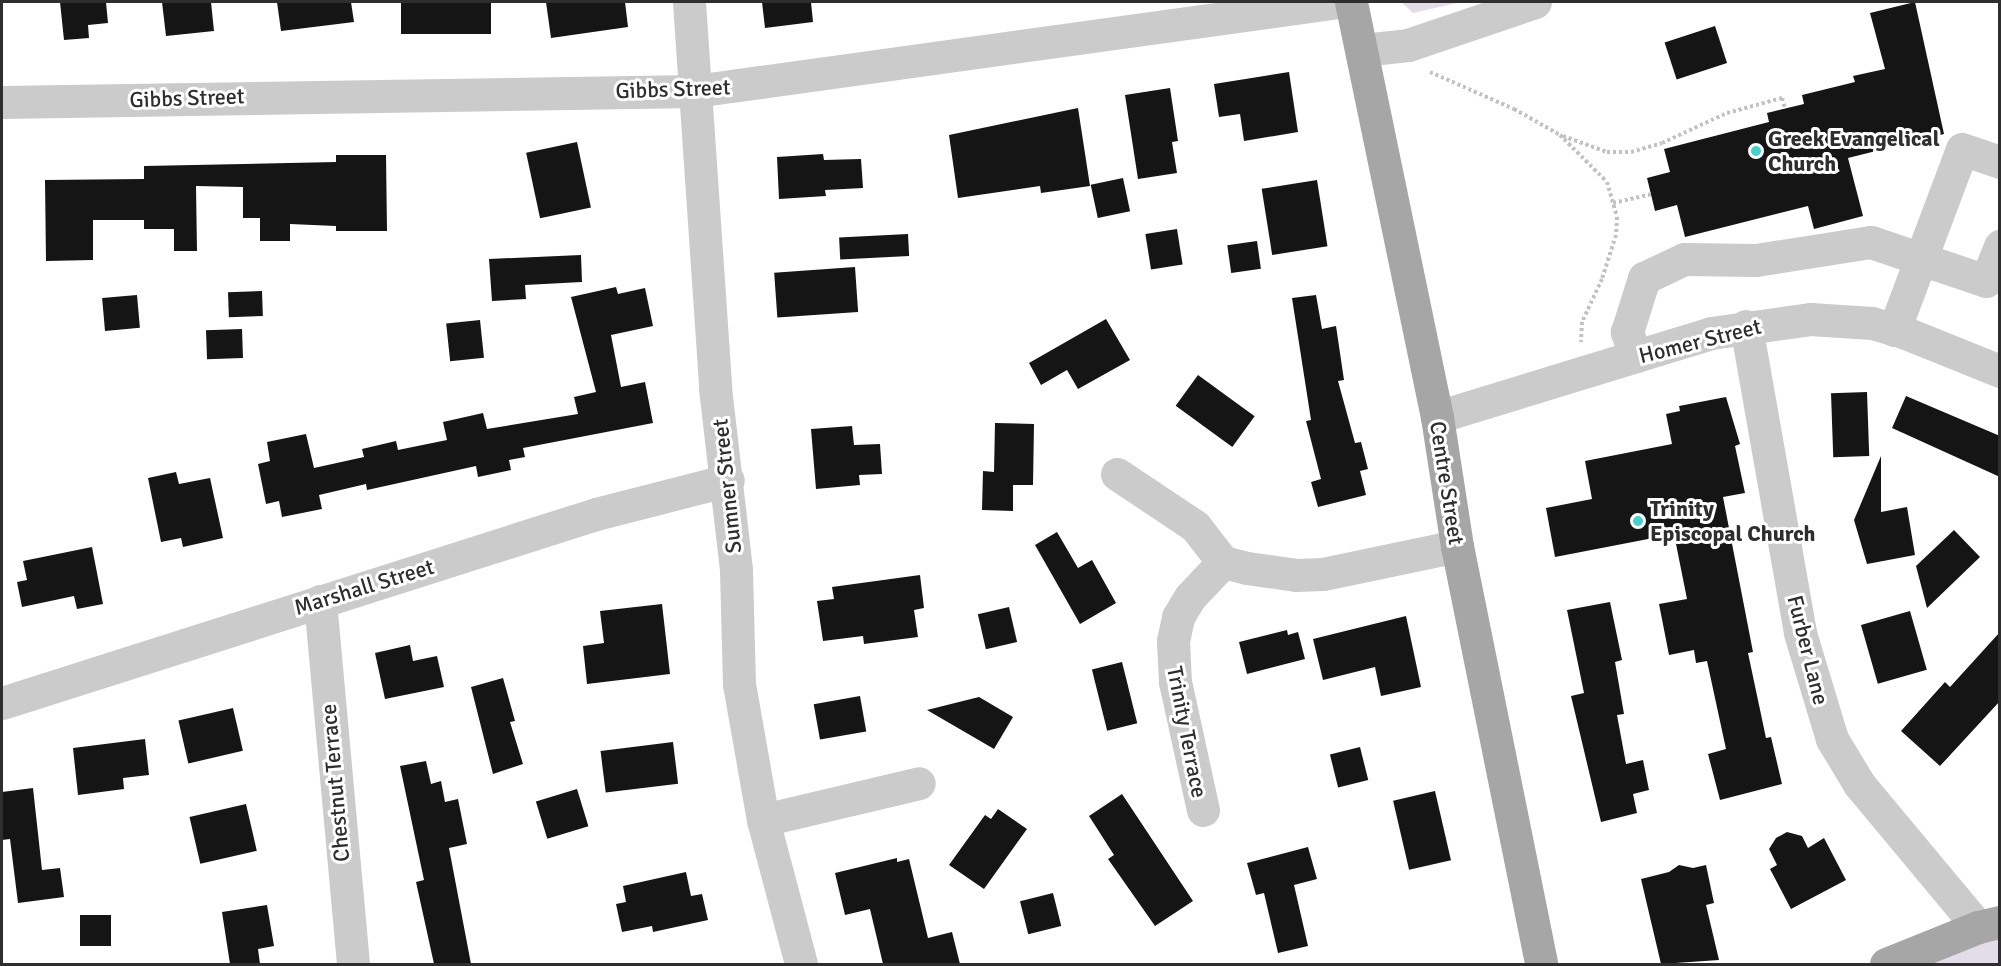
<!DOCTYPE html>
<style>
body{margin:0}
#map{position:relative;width:2001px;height:966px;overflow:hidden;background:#fff;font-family:Signika,sans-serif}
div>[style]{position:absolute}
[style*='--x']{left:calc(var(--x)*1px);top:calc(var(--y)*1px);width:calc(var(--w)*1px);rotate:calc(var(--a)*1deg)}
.green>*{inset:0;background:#e3ddea}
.building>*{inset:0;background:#151515;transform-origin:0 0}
.path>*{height:4px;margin-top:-2px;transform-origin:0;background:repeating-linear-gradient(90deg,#c2c2c2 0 3px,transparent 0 6px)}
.minor>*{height:33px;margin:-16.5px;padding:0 16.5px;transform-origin:16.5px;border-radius:16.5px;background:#cbcbcb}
.major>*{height:33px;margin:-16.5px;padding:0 16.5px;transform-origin:16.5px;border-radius:16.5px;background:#a6a6a6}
.dots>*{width:16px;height:16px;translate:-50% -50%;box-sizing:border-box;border:3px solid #fff;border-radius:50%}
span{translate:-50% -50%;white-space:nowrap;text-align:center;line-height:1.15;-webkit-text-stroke:6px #fff;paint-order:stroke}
.street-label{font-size:22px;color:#2e2e2e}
.poi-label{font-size:22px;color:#2e2e2e;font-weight:700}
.left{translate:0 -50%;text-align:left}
.frame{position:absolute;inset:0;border:3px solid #2e2e2e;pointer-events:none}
</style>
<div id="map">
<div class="green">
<i style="clip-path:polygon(1401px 2px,1462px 2px,1413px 13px)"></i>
<i style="clip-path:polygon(1999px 922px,1999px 964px,1886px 964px)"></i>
</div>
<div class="building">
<i style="clip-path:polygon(60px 2px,106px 2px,108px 23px,88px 25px,89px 38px,64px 40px)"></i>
<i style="clip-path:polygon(162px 2px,211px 2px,214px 31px,166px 36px)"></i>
<i style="clip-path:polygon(277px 2px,351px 2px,354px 22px,281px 31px)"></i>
<i style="left:401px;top:2px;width:90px;height:32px"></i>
<i style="clip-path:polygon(546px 2px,625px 2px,628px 27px,551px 38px)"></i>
<i style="clip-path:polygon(762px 2px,811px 2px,813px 22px,765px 28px)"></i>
<i style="clip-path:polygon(1915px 2px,1944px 134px,1848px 158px,1863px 216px,1814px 229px,1808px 206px,1685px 237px,1677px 205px,1655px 211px,1647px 178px,1670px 172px,1664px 149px,1769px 122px,1767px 113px,1804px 104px,1802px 95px,1855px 82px,1853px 76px,1885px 69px,1870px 13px)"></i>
<i style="left:1715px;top:26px;width:39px;height:53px;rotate:72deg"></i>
<i style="clip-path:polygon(1289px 72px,1298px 132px,1244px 141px,1240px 114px,1219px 117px,1214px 84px)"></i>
<i style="clip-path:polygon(1170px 88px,1178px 141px,1172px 142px,1177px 173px,1138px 179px,1125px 95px)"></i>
<i style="clip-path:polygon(1078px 108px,1090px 186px,1041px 193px,1040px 186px,958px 198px,949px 135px)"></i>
<i style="left:577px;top:142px;width:67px;height:52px;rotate:78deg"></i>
<i style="clip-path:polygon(823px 154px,824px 160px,861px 159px,863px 188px,825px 190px,826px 196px,779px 199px,777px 157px)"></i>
<i style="clip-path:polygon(336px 155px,386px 155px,387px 231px,336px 231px,336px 226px,290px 224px,290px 241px,260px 241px,260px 218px,243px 218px,243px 187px,196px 186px,197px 251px,174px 251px,174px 229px,144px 229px,144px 220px,93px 220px,93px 260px,46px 261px,45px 180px,144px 179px,144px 166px,336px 162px)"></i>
<i style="left:1123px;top:178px;width:34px;height:33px;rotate:78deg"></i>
<i style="left:1317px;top:180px;width:67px;height:56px;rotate:81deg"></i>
<i style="left:1177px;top:229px;width:36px;height:32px;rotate:81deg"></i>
<i style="left:908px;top:234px;width:22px;height:69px;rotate:87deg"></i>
<i style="left:1257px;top:241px;width:28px;height:30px;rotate:82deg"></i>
<i style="clip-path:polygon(581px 255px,582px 282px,525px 285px,526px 299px,492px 301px,489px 259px)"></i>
<i style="left:855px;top:267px;width:45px;height:81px;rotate:86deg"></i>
<i style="clip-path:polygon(616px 287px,618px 294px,645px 288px,653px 326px,611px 335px,621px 387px,645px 382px,653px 423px,523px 448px,525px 457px,509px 460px,511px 470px,478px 477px,476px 466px,367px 490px,366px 484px,319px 495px,322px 509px,282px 517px,279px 501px,266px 504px,258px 464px,270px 461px,267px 442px,306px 434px,314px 468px,364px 457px,362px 449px,396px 441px,398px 450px,447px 440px,443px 422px,483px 413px,487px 429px,578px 414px,574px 397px,596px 392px,571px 297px)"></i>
<i style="left:262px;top:291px;width:25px;height:34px;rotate:88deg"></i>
<i style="left:137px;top:295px;width:33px;height:35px;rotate:85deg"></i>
<i style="clip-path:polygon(1316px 295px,1322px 329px,1336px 326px,1344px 380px,1338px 381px,1355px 443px,1361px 442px,1368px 469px,1360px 471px,1366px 495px,1318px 507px,1311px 482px,1321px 479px,1306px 421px,1311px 420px,1292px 298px)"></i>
<i style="clip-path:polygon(1106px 319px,1130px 360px,1078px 389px,1067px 370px,1041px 385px,1029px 363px)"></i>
<i style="left:480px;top:320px;width:38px;height:34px;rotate:84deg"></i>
<i style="left:242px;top:329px;width:29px;height:36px;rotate:88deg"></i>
<i style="left:1198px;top:375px;width:70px;height:38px;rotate:36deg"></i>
<i style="left:1867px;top:392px;width:64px;height:36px;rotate:88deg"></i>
<i style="clip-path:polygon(1906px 396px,2000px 436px,2000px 477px,1892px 428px)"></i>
<i style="clip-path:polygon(1726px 397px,1740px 444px,1735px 446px,1745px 493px,1723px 497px,1753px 652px,1748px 653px,1766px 738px,1771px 737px,1782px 784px,1720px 800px,1708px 754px,1726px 749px,1707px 661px,1696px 663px,1694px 650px,1669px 655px,1659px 604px,1687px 599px,1674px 534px,1555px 557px,1546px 508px,1592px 499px,1585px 461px,1672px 444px,1666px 414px,1680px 411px,1679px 406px)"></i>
<i style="clip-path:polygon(995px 423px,1034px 424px,1033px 485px,1013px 485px,1013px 511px,982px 510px,983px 471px,994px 472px)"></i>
<i style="clip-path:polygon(852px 426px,854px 445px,880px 444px,882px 474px,859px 475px,860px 485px,816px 489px,811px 429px)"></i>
<i style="clip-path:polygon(1881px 456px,1881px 512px,1907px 507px,1915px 555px,1867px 564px,1854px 520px)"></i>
<i style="clip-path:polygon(176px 472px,179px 484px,210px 478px,223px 538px,183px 547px,181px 538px,161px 542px,148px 478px)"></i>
<i style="clip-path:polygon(1954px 530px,1980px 557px,1927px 608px,1916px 566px)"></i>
<i style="clip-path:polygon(1057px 532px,1078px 568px,1092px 560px,1116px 603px,1080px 624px,1035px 545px)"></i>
<i style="clip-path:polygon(92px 547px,103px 604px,77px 609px,74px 596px,22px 607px,17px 582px,27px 580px,23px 561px)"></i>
<i style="clip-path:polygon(920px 575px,924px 608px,914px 610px,918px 637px,864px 644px,863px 636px,823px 641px,817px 601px,834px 599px,832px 587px)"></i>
<i style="clip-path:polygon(1610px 602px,1622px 660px,1615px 662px,1624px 714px,1617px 715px,1626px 764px,1643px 760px,1649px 790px,1633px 794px,1637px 813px,1601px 822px,1571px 696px,1584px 693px,1567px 610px)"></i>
<i style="clip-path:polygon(662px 604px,670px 674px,587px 684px,583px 646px,604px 643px,600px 611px)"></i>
<i style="left:1009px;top:607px;width:36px;height:32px;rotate:77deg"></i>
<i style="left:1910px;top:611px;width:61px;height:51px;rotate:74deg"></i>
<i style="clip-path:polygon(1406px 616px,1421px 687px,1381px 696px,1375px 667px,1323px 680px,1313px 639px)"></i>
<i style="clip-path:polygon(1287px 630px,1288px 635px,1298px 632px,1305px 659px,1247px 674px,1239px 642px)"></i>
<i style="clip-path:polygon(2000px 632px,2000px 701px,1940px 766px,1901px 731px,1945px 682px,1950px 687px)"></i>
<i style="clip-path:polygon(410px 645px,413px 661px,437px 656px,444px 687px,385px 699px,375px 653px)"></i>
<i style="left:1122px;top:662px;width:63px;height:31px;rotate:76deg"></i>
<i style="clip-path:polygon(503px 678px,515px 721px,510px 722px,523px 764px,493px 774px,471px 687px)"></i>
<i style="left:860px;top:696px;width:36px;height:47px;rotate:80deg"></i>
<i style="clip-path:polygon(979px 697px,1013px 717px,994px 749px,927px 710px)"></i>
<i style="left:233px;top:708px;width:44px;height:56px;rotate:77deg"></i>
<i style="clip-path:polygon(145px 739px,149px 775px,123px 778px,124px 789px,78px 795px,73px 748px)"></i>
<i style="left:673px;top:742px;width:42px;height:73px;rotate:83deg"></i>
<i style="left:1360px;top:747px;width:34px;height:31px;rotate:76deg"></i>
<i style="clip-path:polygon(426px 761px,431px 784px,441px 781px,445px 802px,458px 799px,467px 844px,449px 848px,471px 964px,434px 964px,416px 882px,424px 880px,400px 766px)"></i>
<i style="clip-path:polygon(33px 788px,42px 870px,60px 868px,64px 897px,18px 903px,10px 839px,2px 840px,2px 792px)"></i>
<i style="left:577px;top:789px;width:39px;height:43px;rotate:73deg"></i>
<i style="left:1435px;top:791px;width:71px;height:43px;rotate:77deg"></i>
<i style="clip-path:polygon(1122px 794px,1193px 901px,1155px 926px,1108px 859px,1114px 855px,1089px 816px)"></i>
<i style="left:246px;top:804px;width:48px;height:58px;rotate:77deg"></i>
<i style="clip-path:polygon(998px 809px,1027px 829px,984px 889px,949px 865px,985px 815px,991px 819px)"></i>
<i style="clip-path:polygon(1787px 832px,1802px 836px,1808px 848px,1824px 838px,1846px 880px,1791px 909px,1770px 869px,1777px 865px,1769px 849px,1776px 838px)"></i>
<i style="clip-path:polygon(1308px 847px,1317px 879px,1294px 885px,1308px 946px,1278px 953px,1264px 893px,1256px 895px,1247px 863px)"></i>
<i style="clip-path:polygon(897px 858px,897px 862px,909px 859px,928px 938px,952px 932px,960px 964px,883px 964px,870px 909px,845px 915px,835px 873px)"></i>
<i style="clip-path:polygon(1679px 865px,1693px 868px,1706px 865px,1714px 903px,1706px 905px,1719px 960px,1661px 964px,1641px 879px,1669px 872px)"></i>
<i style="clip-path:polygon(686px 872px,691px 896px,702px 894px,708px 920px,653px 932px,652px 926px,622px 932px,616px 904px,626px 902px,623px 886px)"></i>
<i style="left:1053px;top:893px;width:34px;height:34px;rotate:76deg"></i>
<i style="clip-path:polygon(267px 905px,274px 946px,258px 949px,260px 964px,230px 964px,222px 912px)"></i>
<i style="left:111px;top:915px;width:31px;height:31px;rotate:90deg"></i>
</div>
<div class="path">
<i style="--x:1430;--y:72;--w:92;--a:23.8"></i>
<i style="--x:1514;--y:109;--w:53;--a:29.5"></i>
<i style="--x:1560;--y:135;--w:66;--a:45"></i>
<i style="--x:1607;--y:182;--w:36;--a:74"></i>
<i style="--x:1617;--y:217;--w:18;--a:93"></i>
<i style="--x:1616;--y:235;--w:46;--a:107.7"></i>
<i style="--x:1602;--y:279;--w:47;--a:114.9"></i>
<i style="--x:1582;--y:322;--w:20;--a:93"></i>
<i style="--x:1563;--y:136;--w:47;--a:20"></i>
<i style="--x:1607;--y:152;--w:24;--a:0"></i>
<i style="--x:1631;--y:152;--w:32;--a:-16"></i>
<i style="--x:1662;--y:143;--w:72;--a:-24.8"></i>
<i style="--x:1727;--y:113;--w:57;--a:-15.3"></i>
<i style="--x:1782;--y:98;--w:10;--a:73"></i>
<i style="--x:1613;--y:203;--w:39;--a:-13"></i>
</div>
<div class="minor">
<i style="--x:689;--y:2;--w:387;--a:86.1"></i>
<i style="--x:715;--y:388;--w:183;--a:83.4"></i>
<i style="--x:736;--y:570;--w:114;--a:88.5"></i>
<i style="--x:739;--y:684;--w:138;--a:80"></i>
<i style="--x:763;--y:820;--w:149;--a:75.2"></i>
<i style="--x:1362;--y:50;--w:46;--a:-6.2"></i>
<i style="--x:1408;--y:45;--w:134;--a:-18.7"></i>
<i style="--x:2;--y:102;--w:693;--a:-0.91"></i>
<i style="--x:695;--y:91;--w:650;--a:-7.87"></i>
<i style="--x:1746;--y:326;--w:312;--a:80"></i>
<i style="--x:1800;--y:633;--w:111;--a:73.2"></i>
<i style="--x:1832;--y:739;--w:52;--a:59"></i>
<i style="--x:1859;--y:784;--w:186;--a:50.2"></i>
<i style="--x:1894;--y:330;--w:193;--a:-69.4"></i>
<i style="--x:1962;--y:149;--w:40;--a:18.9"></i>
<i style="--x:1636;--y:356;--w:26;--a:-111"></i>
<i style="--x:1627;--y:332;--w:57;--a:-72.5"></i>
<i style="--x:1644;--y:278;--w:44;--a:-25.4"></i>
<i style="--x:1684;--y:259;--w:72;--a:0.8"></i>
<i style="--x:1756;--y:260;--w:116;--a:-8.9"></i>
<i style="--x:1871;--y:242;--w:121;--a:18.7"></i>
<i style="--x:1986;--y:281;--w:38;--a:-68"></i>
<i style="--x:1437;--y:417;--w:287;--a:-17"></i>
<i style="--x:1711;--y:333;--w:100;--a:-8"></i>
<i style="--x:1810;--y:319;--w:62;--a:3.7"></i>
<i style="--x:1872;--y:323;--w:32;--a:16"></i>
<i style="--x:1903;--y:332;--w:105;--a:21.9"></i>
<i style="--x:1117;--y:474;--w:94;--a:33.7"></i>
<i style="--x:1195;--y:526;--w:46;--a:52.1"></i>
<i style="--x:1223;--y:562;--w:25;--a:14"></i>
<i style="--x:1247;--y:568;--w:49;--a:8.1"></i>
<i style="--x:1296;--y:575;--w:27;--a:-2"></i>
<i style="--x:1323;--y:574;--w:137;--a:-11.8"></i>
<i style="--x:320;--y:601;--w:364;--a:84.8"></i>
<i style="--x:2;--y:703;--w:623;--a:-17.65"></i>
<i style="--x:596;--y:514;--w:136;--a:-14.4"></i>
<i style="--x:1203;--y:810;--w:131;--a:-102.3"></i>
<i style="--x:1175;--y:682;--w:41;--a:-92.8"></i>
<i style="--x:1173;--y:641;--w:25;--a:-78"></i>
<i style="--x:1178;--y:617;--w:23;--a:-59"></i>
<i style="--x:1190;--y:597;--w:48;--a:-46.7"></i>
<i style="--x:763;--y:820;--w:160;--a:-13.3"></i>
</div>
<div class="major">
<i style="--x:1351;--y:2;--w:424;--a:78.3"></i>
<i style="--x:1437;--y:417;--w:131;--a:81.2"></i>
<i style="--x:1457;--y:546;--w:426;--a:78.6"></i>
<i style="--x:1886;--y:964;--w:99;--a:-21.9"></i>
<i style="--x:1978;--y:927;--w:23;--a:-13"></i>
</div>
<div class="dots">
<i style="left:1756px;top:151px;background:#43d2cd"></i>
<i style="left:1638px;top:521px;background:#43d2cd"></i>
</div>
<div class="street-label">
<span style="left:673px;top:89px;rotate:-2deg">Gibbs Street</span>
<span style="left:187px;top:98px;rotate:-2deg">Gibbs Street</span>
<span style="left:1700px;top:341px;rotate:-14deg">Homer Street</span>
<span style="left:1447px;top:483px;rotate:81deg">Centre Street</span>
<span style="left:727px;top:486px;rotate:-96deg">Sumner Street</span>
<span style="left:364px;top:587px;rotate:-17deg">Marshall Street</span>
<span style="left:1808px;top:650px;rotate:76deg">Furber Lane</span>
<span style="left:1187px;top:732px;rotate:79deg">Trinity Terrace</span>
<span style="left:335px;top:783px;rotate:-95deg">Chestnut Terrace</span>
</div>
<div class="poi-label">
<span class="left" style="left:1768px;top:151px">Greek Evangelical<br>Church</span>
<span class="left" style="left:1650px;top:521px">Trinity<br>Episcopal Church</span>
</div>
<div class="frame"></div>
</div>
